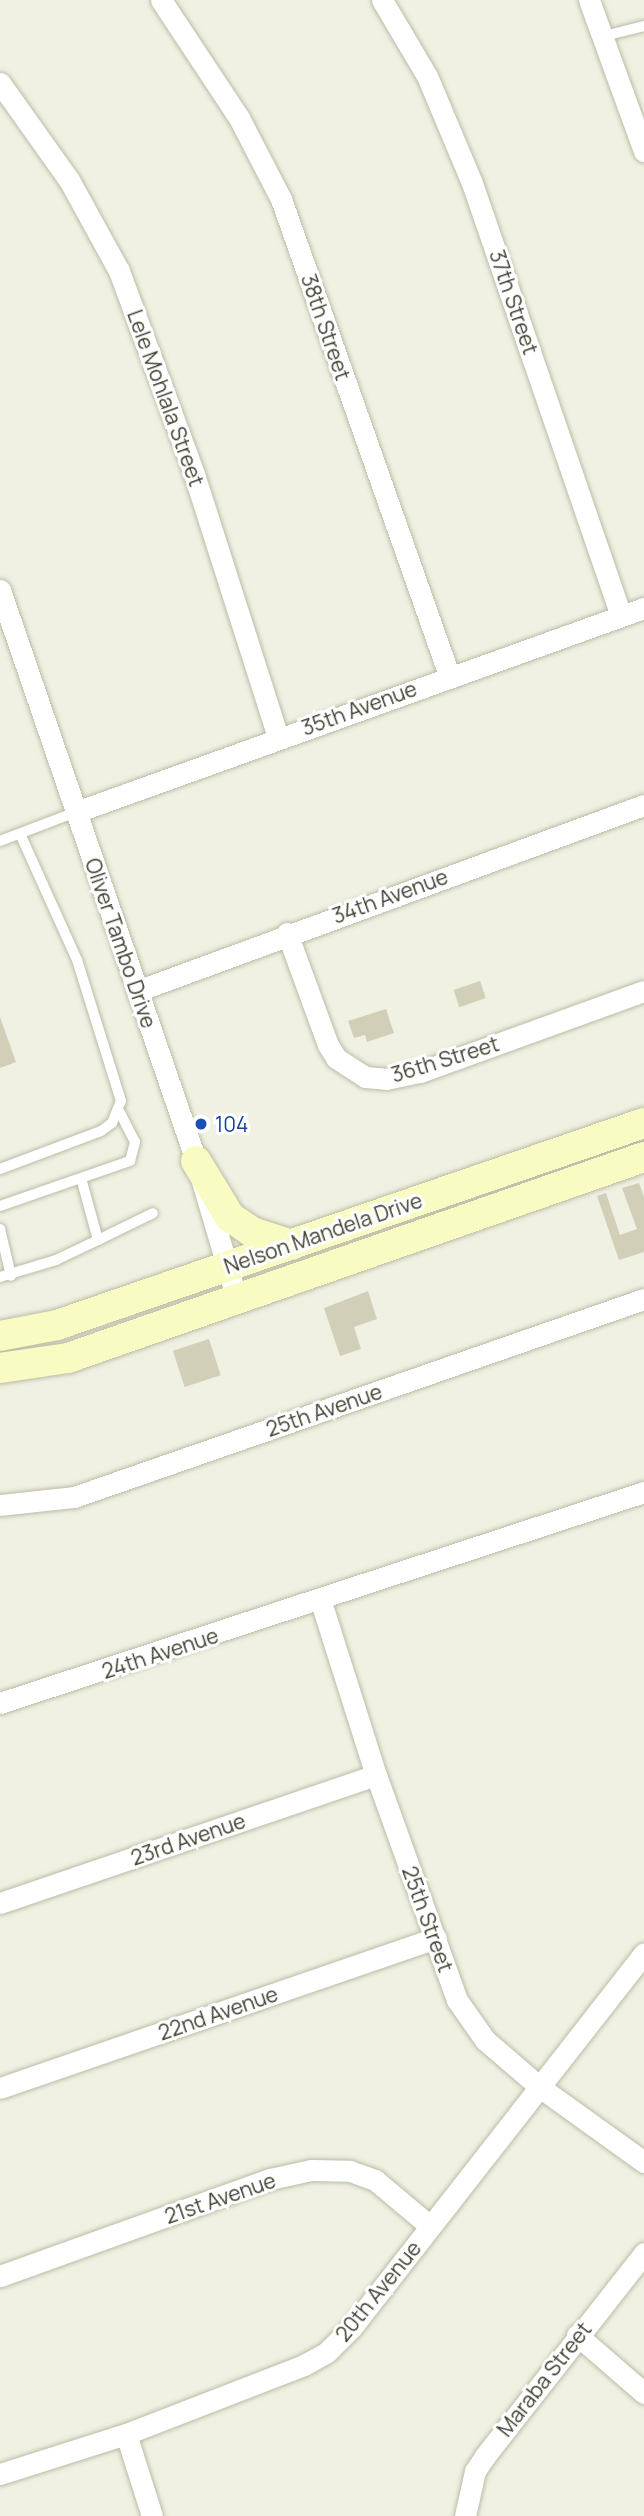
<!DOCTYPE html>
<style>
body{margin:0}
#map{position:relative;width:644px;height:2516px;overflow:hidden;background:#f1f1e3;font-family:Manrope,sans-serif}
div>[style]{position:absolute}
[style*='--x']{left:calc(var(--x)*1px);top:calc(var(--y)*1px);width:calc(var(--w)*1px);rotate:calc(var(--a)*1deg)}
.building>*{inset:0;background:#d2cfb9;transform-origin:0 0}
.roads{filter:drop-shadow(0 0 2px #bcbba7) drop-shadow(0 0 2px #bcbba7)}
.service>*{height:10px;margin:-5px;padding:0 5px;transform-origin:5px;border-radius:5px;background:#fff}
.minor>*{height:21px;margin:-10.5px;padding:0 10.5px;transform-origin:10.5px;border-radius:10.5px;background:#fff}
.secondary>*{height:30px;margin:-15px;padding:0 15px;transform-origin:15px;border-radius:15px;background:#f9fcc2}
.dots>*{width:19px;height:19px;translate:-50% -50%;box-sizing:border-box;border:4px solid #fff;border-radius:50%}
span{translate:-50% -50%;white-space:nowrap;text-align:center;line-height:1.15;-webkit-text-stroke:6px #fff;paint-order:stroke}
.street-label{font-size:21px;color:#424134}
.transit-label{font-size:21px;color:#164399}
.left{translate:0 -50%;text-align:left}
</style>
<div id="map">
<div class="building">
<i style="left:480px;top:981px;width:18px;height:28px;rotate:71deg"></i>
<i style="clip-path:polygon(386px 1009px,394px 1033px,367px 1042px,365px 1035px,354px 1038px,348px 1021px)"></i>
<i style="clip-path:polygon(0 1017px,16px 1062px,0 1068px)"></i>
<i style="clip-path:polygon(639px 1183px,644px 1197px,644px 1252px,619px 1260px,597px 1196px,606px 1193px,620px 1235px,637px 1229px,622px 1188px)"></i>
<i style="clip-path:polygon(368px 1291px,377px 1319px,354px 1327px,361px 1349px,340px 1356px,324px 1308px)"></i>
<i style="left:209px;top:1339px;width:38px;height:38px;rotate:72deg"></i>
</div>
<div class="roads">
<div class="service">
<i style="--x:604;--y:36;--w:41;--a:-14"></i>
<i style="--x:0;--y:841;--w:81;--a:-20.9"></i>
<i style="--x:0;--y:1169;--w:108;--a:-20.6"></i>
<i style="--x:101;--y:1131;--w:14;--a:-36"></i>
<i style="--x:112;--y:1123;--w:24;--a:-68"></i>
<i style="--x:121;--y:1101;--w:148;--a:-107.3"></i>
<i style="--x:77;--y:960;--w:138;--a:-114.3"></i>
<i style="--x:0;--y:1206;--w:138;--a:-19.1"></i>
<i style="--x:130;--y:1161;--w:20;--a:-75"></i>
<i style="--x:135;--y:1142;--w:34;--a:-117"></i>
<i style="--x:0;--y:1229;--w:48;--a:76.8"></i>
<i style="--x:98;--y:1240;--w:61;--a:-26.1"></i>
<i style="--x:0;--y:1277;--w:59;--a:-16.9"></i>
<i style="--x:56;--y:1260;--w:47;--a:-25.5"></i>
<i style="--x:98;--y:1240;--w:64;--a:-105.3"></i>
</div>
<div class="minor">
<i style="--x:161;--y:0;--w:141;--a:56.5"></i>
<i style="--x:239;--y:118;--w:91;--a:62.6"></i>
<i style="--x:281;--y:199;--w:505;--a:70.56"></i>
<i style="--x:382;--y:0;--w:88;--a:59.4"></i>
<i style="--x:427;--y:76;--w:116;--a:67.2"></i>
<i style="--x:472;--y:183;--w:457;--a:71"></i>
<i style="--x:589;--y:0;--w:161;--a:70"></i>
<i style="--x:0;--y:83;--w:119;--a:54.6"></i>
<i style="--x:69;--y:180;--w:104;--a:61.2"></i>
<i style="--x:119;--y:271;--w:216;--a:69.7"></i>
<i style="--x:194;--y:474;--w:277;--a:72.3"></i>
<i style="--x:0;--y:590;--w:604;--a:71.05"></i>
<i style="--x:196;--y:1161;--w:144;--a:73.5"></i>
<i style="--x:76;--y:812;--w:604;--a:-19.76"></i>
<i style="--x:287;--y:933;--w:119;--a:69.9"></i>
<i style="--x:328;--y:1045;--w:15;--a:58"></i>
<i style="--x:336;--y:1058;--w:35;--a:33"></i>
<i style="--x:365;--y:1077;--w:21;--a:5"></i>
<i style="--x:386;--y:1079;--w:35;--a:-12"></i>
<i style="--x:420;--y:1072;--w:238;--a:-19.9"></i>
<i style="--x:137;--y:991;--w:540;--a:-20.15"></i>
<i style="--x:0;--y:1505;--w:74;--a:-6.2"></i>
<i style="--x:74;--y:1497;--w:603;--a:-19.16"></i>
<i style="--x:321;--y:1602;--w:182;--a:72.4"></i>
<i style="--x:376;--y:1775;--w:239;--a:70.2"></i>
<i style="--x:457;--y:2000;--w:49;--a:55"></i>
<i style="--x:485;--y:2040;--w:74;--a:40.6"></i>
<i style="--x:541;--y:2088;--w:127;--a:35.7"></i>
<i style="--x:0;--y:1703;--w:678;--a:-18.14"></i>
<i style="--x:0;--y:1903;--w:397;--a:-18.8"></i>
<i style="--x:0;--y:2088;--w:461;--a:-19"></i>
<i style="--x:0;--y:2276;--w:287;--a:-19.8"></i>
<i style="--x:270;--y:2179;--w:42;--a:-12.4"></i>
<i style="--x:311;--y:2170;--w:39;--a:1"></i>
<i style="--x:350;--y:2171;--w:27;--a:20"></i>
<i style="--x:375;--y:2180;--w:72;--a:39.9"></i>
<i style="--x:577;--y:2335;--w:89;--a:40.9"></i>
<i style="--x:126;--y:2434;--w:86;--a:72.4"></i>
<i style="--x:0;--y:2474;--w:132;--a:-17.6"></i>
<i style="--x:126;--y:2434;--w:191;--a:-21.2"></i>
<i style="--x:304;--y:2365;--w:26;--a:-29"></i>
<i style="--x:327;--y:2352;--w:35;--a:-45"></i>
<i style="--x:352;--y:2327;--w:474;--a:-52"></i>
<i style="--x:465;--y:2516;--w:46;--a:-77.5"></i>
<i style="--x:475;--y:2471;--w:18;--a:-56"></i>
<i style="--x:485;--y:2456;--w:258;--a:-51.9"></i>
</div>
<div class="secondary">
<i style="--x:196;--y:1161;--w:66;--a:58.7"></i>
<i style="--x:230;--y:1217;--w:27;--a:34"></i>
<i style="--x:252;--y:1232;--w:42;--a:18"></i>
<i style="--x:0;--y:1336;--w:58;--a:-10.9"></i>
<i style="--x:57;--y:1325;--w:621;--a:-18.99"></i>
<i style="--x:0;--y:1368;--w:69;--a:-8.4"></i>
<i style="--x:68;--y:1358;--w:610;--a:-19.24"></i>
</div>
</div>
<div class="dots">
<i style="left:201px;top:1124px;background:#1a4fb4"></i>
</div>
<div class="street-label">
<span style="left:514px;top:302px;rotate:71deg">37th Street</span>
<span style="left:326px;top:327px;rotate:71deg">38th Street</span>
<span style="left:166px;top:398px;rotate:70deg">Lele Mohlala Street</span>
<span style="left:359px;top:708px;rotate:-20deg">35th Avenue</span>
<span style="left:390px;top:896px;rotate:-20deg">34th Avenue</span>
<span style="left:121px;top:943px;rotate:71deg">Oliver Tambo Drive</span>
<span style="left:445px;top:1059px;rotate:-17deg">36th Street</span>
<span style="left:323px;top:1233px;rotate:-19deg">Nelson Mandela Drive</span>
<span style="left:324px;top:1410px;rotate:-19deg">25th Avenue</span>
<span style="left:160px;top:1653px;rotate:-18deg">24th Avenue</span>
<span style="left:188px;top:1839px;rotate:-19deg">23rd Avenue</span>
<span style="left:428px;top:1919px;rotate:70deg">25th Street</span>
<span style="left:218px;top:2013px;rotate:-19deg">22nd Avenue</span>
<span style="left:220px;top:2198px;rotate:-19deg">21st Avenue</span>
<span style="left:378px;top:2291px;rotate:-51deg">20th Avenue</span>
<span style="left:544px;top:2379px;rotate:-52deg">Maraba Street</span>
</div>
<div class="transit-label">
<span class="left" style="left:215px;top:1124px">104</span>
</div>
</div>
